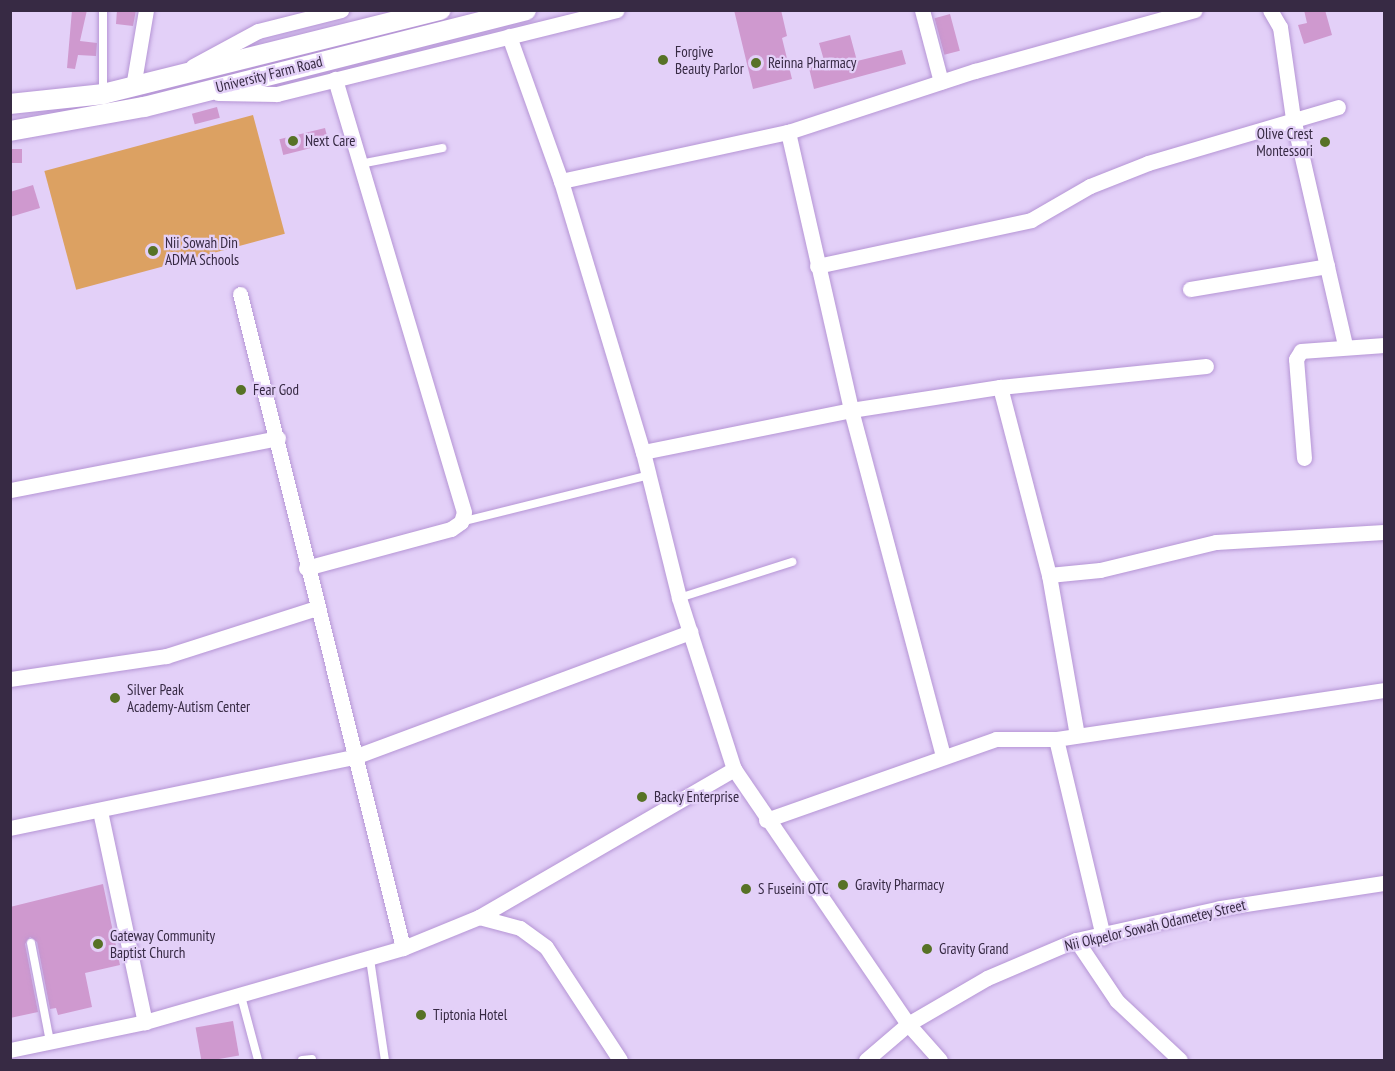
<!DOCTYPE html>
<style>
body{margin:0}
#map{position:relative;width:1395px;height:1071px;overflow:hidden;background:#e3d0f8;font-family:"PT Sans Narrow",sans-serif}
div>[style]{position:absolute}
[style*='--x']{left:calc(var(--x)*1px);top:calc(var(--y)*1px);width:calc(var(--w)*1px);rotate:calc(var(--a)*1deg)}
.green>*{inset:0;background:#dca162;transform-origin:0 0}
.building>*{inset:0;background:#cf99cf;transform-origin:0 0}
.roads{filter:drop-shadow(0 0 2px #b595d5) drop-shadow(0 0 2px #b595d5)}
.lane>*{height:8px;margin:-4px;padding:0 4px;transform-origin:4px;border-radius:4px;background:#fff}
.street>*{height:15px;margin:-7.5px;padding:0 7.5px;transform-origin:7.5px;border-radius:7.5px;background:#fff}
.secondary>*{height:20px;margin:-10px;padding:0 10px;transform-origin:10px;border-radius:10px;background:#fff}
.dots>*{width:16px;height:16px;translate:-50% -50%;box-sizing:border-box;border:3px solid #e3d0f8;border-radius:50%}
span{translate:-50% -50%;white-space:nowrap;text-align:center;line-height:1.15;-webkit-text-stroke:4.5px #e3d0f8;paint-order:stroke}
.poi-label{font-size:15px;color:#372a44}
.left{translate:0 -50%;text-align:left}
.right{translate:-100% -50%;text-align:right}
.street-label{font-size:15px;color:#372a44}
.frame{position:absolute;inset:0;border:12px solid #372a44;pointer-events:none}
</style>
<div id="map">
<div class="green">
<i style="left:253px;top:115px;width:123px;height:216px;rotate:75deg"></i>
</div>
<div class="building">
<i style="clip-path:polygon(72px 10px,87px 10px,80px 41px,97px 43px,96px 56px,78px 55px,75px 69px,67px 68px)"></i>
<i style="clip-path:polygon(117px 10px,136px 10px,133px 26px,116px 24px)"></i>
<i style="clip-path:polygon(734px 10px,781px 10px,787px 36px,782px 38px,792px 79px,753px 89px)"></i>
<i style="clip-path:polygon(1304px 10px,1325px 10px,1332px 35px,1304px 44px,1298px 25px,1307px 23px)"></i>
<i style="left:950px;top:14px;width:38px;height:16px;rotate:75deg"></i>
<i style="clip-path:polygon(850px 35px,857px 61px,902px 50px,906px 64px,814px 89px,809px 68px,825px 64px,819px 43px)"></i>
<i style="left:217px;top:107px;width:11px;height:26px;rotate:75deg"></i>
<i style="left:325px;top:128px;width:16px;height:47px;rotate:76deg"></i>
<i style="left:10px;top:149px;width:12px;height:14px"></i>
<i style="clip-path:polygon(33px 185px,40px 208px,10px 217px,10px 192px)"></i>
<i style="clip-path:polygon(103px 884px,120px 965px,85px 973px,92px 1007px,58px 1015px,56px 1008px,50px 1009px,37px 942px,30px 937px,25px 944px,38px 1012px,10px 1018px,10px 907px)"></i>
<i style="left:233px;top:1021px;width:35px;height:38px;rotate:80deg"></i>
</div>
<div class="roads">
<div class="lane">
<i style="--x:103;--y:10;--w:83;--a:90"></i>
<i style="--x:360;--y:164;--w:84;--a:-11"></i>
<i style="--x:461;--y:522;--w:194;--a:-14"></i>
<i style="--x:679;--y:598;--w:119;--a:-17.7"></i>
<i style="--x:31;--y:943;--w:101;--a:79.1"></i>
<i style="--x:370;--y:959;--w:102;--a:81.6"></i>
<i style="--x:241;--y:996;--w:66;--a:75.1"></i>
<i style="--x:302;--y:1060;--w:10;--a:-6"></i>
</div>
<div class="street">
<i style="--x:922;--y:10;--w:74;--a:75.2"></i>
<i style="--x:1270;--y:10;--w:20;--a:60"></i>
<i style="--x:1280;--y:27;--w:92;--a:81.9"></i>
<i style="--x:1293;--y:118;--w:233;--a:77.1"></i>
<i style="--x:509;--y:36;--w:154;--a:70.3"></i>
<i style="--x:561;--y:181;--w:283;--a:73.2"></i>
<i style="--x:643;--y:452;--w:150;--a:76.1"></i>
<i style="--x:679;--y:598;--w:180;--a:72.2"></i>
<i style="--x:734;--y:769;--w:309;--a:55.7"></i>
<i style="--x:908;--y:1024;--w:48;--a:48.4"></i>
<i style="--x:193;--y:66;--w:74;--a:-28.3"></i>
<i style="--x:258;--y:31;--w:86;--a:-14.2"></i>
<i style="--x:133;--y:87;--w:78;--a:-80.4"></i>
<i style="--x:218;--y:93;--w:59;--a:1"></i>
<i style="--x:277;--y:94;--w:350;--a:-13.9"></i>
<i style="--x:788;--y:132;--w:285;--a:77.2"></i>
<i style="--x:851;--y:410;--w:357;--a:75.1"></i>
<i style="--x:561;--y:181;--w:232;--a:-12.2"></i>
<i style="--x:788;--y:132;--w:197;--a:-18.1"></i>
<i style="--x:975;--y:71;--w:228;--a:-15.5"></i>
<i style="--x:817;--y:266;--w:219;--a:-12.1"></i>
<i style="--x:1031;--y:220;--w:68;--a:-30"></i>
<i style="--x:1090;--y:186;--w:62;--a:-21.6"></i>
<i style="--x:1148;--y:163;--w:198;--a:-16.4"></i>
<i style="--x:1190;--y:289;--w:139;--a:-9.5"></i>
<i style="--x:240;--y:294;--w:674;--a:76"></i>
<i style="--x:1000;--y:387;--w:194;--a:75.4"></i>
<i style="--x:1049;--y:575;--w:162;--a:80.1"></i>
<i style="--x:643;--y:452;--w:212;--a:-11.4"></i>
<i style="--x:851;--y:410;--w:151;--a:-8.8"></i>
<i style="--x:1000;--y:387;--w:207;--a:-5.8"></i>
<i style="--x:1304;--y:458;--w:99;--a:-94.6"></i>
<i style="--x:1296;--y:359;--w:9;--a:-58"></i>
<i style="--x:1301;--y:351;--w:83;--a:-4.1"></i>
<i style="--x:11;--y:490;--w:272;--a:-11"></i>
<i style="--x:306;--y:568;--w:150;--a:-15.1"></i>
<i style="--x:451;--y:529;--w:12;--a:-35"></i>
<i style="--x:461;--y:522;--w:10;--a:-73"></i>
<i style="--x:464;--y:512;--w:452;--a:-106.6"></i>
<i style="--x:1049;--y:575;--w:51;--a:-5.6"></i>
<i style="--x:1100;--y:570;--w:119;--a:-13.6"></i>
<i style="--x:1216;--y:542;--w:168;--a:-3.4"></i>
<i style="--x:10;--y:679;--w:158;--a:-8.4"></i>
<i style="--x:166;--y:656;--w:157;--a:-17.7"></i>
<i style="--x:1056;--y:739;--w:204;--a:76.6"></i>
<i style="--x:100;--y:811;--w:216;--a:78"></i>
<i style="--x:766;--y:820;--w:244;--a:-19.4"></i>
<i style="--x:996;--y:739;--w:60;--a:0"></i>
<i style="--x:1056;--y:739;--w:332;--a:-8.5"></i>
<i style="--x:10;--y:828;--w:351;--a:-11.7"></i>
<i style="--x:354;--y:757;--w:359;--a:-20.4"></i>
<i style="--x:479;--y:917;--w:42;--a:15"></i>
<i style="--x:520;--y:928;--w:32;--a:36"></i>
<i style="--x:546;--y:947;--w:135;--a:56.8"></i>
<i style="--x:1076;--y:940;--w:73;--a:56.1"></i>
<i style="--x:1117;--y:1001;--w:86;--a:43.1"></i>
<i style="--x:10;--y:1050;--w:138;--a:-11.7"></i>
<i style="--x:145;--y:1022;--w:268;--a:-16"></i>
<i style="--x:403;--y:948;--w:82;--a:-22.2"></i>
<i style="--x:479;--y:917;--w:295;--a:-30.1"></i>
<i style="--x:866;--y:1060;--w:55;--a:-40.6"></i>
<i style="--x:908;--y:1024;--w:91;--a:-30.2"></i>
<i style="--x:987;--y:978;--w:97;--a:-23.1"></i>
<i style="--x:1076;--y:940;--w:148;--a:-12.5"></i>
<i style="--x:1220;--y:908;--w:166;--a:-8.7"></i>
</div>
<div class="secondary">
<i style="--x:10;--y:104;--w:94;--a:-6.1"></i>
<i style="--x:103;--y:94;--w:348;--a:-14"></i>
<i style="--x:10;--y:131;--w:136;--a:-10.2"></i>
<i style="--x:144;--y:107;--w:394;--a:-14.2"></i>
</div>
</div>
<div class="dots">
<i style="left:663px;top:60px;background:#577226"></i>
<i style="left:756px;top:63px;background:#577226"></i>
<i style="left:293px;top:141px;background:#577226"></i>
<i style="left:1325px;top:142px;background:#577226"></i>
<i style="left:153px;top:251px;background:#577226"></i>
<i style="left:241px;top:390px;background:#577226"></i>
<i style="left:115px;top:698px;background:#577226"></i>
<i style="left:642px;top:797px;background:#577226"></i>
<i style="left:843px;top:885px;background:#577226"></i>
<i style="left:746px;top:889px;background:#577226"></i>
<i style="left:98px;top:944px;background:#577226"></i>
<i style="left:927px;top:949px;background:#577226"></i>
<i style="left:421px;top:1015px;background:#577226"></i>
</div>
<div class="poi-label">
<span class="left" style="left:675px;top:60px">Forgive<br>Beauty Parlor</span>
<span class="left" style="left:768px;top:63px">Reinna Pharmacy</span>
<span class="right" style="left:1313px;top:142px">Olive Crest<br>Montessori</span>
<span class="left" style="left:305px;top:141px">Next Care</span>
<span class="left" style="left:165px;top:251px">Nii Sowah Din<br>ADMA Schools</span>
<span class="left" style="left:253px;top:390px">Fear God</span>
<span class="left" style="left:127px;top:698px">Silver Peak<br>Academy-Autism Center</span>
<span class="left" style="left:654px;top:797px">Backy Enterprise</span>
<span class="left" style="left:855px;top:885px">Gravity Pharmacy</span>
<span class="left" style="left:758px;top:889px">S Fuseini OTC</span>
<span class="left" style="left:110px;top:944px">Gateway Community<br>Baptist Church</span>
<span class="left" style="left:939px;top:949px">Gravity Grand</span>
<span class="left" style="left:433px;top:1015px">Tiptonia Hotel</span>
</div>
<div class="street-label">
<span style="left:269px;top:74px;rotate:-14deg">University Farm Road</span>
<span style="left:1155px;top:925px;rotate:-13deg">Nii Okpelor Sowah Odametey Street</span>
</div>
<div class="frame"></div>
</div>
